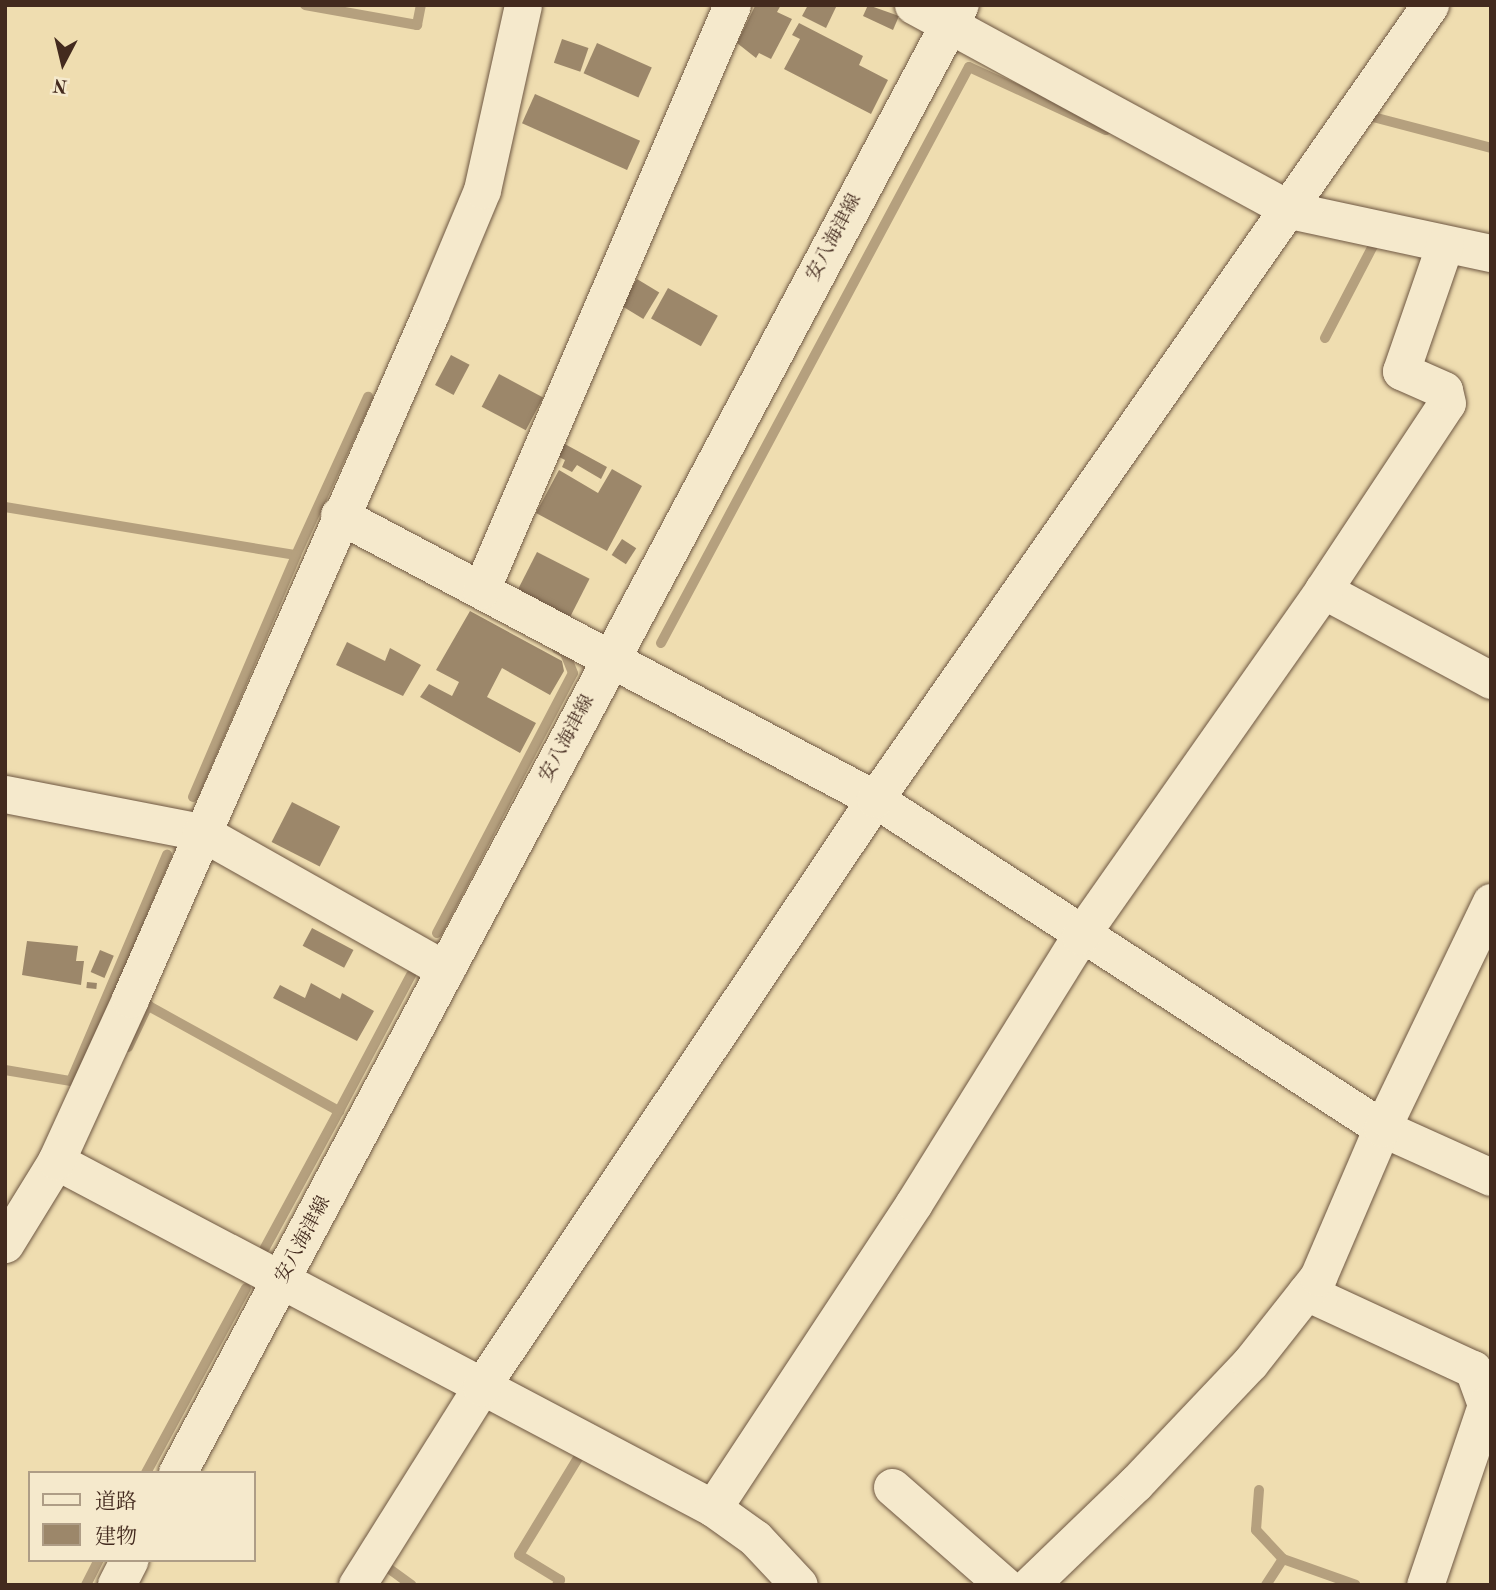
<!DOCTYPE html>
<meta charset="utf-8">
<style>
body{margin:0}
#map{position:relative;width:1496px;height:1590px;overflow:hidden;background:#efddb0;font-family:"Old Standard TT","Noto Serif JP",serif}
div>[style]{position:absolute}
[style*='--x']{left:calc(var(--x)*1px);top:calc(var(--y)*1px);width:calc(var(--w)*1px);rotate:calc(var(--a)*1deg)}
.stream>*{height:10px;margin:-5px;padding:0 5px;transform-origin:5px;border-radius:5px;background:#b5a07e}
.building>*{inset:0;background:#9c876a;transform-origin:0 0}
.roads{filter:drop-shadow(0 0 2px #6e5742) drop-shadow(0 0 2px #6e5742)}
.street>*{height:37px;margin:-18.5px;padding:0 18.5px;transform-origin:18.5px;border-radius:18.5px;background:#f5e9cc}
.secondary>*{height:38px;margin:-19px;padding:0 19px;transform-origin:19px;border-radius:19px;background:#f5e9cc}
span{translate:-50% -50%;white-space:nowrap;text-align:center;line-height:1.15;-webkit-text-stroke:5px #f5e9cc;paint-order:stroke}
.street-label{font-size:19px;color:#432a1e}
.frame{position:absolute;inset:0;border:7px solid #432a1e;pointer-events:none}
.legend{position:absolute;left:28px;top:1471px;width:228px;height:91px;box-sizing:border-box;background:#f5e9cc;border:2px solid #ae9d86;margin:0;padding:9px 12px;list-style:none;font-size:21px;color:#432a1e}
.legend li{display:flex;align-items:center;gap:14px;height:35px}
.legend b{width:35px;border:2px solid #ae9d86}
.north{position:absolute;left:28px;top:28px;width:70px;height:70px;-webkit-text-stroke:5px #f5e9cc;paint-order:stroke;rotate:187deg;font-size:19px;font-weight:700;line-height:28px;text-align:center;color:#432a1e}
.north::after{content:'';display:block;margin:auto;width:24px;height:32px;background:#432a1e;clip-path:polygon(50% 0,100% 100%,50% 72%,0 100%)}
</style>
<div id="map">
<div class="stream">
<i style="--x:305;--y:5;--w:114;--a:10.1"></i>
<i style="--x:417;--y:25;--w:20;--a:-79"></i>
<i style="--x:1373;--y:117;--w:122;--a:14.7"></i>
<i style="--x:1325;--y:338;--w:108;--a:-62.5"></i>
<i style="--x:5;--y:507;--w:295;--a:9.4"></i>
<i style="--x:296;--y:555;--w:174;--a:-65.5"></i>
<i style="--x:661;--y:643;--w:653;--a:-61.87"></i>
<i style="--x:969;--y:67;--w:151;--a:24.7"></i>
<i style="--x:193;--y:797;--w:263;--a:-66.9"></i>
<i style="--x:437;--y:933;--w:293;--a:-62.4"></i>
<i style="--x:573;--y:673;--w:22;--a:-112"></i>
<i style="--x:565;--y:653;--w:9;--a:-153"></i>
<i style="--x:145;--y:1004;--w:222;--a:28.9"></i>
<i style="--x:339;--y:1111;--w:156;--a:118.4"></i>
<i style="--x:128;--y:1047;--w:47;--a:-64.5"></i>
<i style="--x:5;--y:1070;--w:67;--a:9.5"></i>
<i style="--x:71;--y:1081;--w:246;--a:-67"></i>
<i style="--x:339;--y:1111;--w:154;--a:-62.1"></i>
<i style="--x:146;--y:1473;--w:210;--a:-61.6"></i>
<i style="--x:1259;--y:1490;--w:40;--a:94.3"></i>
<i style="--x:1256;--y:1530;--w:40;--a:47"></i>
<i style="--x:1283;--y:1559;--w:77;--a:19.6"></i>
<i style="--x:384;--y:1565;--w:34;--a:36"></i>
<i style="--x:86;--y:1585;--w:28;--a:-63"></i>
<i style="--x:557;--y:1585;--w:6;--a:-59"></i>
<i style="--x:560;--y:1580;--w:48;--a:-148.6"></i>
<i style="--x:519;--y:1555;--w:119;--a:-58.7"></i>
<i style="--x:1266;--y:1585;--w:31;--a:-57"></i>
</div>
<div class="building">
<i style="clip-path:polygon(762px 5px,781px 5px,777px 12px,792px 19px,771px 59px,759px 53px,756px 58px,737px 43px,755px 6px)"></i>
<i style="clip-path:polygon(808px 5px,837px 5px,826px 28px,802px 16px)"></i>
<i style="clip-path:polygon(868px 5px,899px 16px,893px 30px,863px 16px)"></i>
<i style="clip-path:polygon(799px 23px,863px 56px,859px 65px,888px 80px,871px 114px,784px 69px,800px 39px,792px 35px)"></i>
<i style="left:562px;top:39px;width:28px;height:25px;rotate:19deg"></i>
<i style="left:597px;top:43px;width:60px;height:33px;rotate:24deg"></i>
<i style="left:535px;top:94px;width:115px;height:32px;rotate:24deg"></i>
<i style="left:637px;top:279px;width:26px;height:31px;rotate:31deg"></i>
<i style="left:668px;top:288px;width:57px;height:35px;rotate:29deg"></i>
<i style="left:451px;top:355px;width:21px;height:34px;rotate:28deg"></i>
<i style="left:499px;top:374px;width:50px;height:37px;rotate:28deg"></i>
<i style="clip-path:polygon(563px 443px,607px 467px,601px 479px,577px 465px,572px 472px,562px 467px,565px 460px,557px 456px)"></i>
<i style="clip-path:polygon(612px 469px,642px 486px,607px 551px,536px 513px,559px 470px,598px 493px)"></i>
<i style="left:622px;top:539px;width:17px;height:19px;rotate:33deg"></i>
<i style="left:537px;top:552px;width:59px;height:44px;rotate:27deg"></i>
<i style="clip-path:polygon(470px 611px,562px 661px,564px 671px,550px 695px,502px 668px,487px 697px,536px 723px,520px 753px,420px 697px,429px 684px,452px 696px,459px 682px,436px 670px)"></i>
<i style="clip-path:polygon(347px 642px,385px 661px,390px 648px,421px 665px,403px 696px,336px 665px)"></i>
<i style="left:292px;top:802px;width:54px;height:45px;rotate:27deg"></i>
<i style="left:312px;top:928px;width:47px;height:20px;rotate:28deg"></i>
<i style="clip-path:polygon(27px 941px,78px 946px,76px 961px,84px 961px,81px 985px,22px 975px)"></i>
<i style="left:100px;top:950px;width:15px;height:24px;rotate:23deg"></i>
<i style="left:87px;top:982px;width:10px;height:6px;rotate:6deg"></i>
<i style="clip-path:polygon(311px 983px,340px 999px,342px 993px,374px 1011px,357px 1041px,273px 998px,280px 985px,305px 998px)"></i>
</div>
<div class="roads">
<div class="street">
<i style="--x:913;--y:5;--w:429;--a:28.5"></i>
<i style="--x:1290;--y:210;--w:206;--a:12.1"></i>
<i style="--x:339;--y:515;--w:607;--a:27.92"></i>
<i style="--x:875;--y:799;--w:604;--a:32.98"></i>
<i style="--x:1382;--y:1128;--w:120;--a:24.2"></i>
<i style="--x:481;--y:590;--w:637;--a:-66.78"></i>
<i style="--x:1323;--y:590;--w:191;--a:28.2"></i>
<i style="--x:5;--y:794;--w:200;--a:11"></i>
<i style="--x:201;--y:832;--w:281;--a:29.4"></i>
<i style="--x:56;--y:1161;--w:743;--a:27.84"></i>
<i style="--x:713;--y:1508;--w:52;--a:35.5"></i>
<i style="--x:755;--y:1538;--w:64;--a:46.9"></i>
<i style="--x:5;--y:1244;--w:97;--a:-58.4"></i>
<i style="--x:56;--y:1161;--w:178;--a:-65.4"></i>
<i style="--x:130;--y:999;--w:750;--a:-66.34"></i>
<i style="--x:431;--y:312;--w:132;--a:-67.3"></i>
<i style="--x:482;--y:190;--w:189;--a:-77.5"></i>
<i style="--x:1306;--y:1292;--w:184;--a:24.8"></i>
<i style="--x:1473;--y:1369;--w:38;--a:70"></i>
<i style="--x:1486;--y:1405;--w:190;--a:108.7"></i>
<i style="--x:892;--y:1487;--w:149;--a:41.2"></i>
<i style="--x:713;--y:1508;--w:365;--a:-56.6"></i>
<i style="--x:914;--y:1203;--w:314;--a:-58.1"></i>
<i style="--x:1080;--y:936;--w:423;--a:-54.9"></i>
<i style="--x:1323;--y:590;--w:224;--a:-56.5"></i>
<i style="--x:1447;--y:403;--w:13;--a:-103"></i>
<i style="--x:1444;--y:390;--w:47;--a:-156.2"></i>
<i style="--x:1401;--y:371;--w:134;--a:-70.9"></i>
<i style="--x:357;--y:1585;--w:234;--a:-57.9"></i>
<i style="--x:481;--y:1387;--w:708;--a:-56.18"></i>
<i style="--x:875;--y:799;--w:969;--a:-55.05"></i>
<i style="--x:1030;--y:1585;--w:146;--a:-43.9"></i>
<i style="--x:1135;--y:1484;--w:167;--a:-46.5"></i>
<i style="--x:1250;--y:1363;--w:110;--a:-51.7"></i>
<i style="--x:1318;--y:1277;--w:162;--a:-66.8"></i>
<i style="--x:1382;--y:1128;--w:251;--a:-64.3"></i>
</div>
<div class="secondary">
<i style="--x:178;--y:1473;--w:1663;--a:-61.96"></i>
<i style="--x:117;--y:1585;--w:28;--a:-63"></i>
</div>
</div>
<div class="street-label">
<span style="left:835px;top:238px;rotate:-62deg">安八海津線</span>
<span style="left:568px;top:739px;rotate:-62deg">安八海津線</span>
<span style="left:304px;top:1240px;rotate:-62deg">安八海津線</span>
</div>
<div class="frame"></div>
<ul class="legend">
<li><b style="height:9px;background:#f5e9cc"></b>道路</li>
<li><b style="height:19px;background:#9c876a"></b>建物</li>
</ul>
<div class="north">N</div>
</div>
